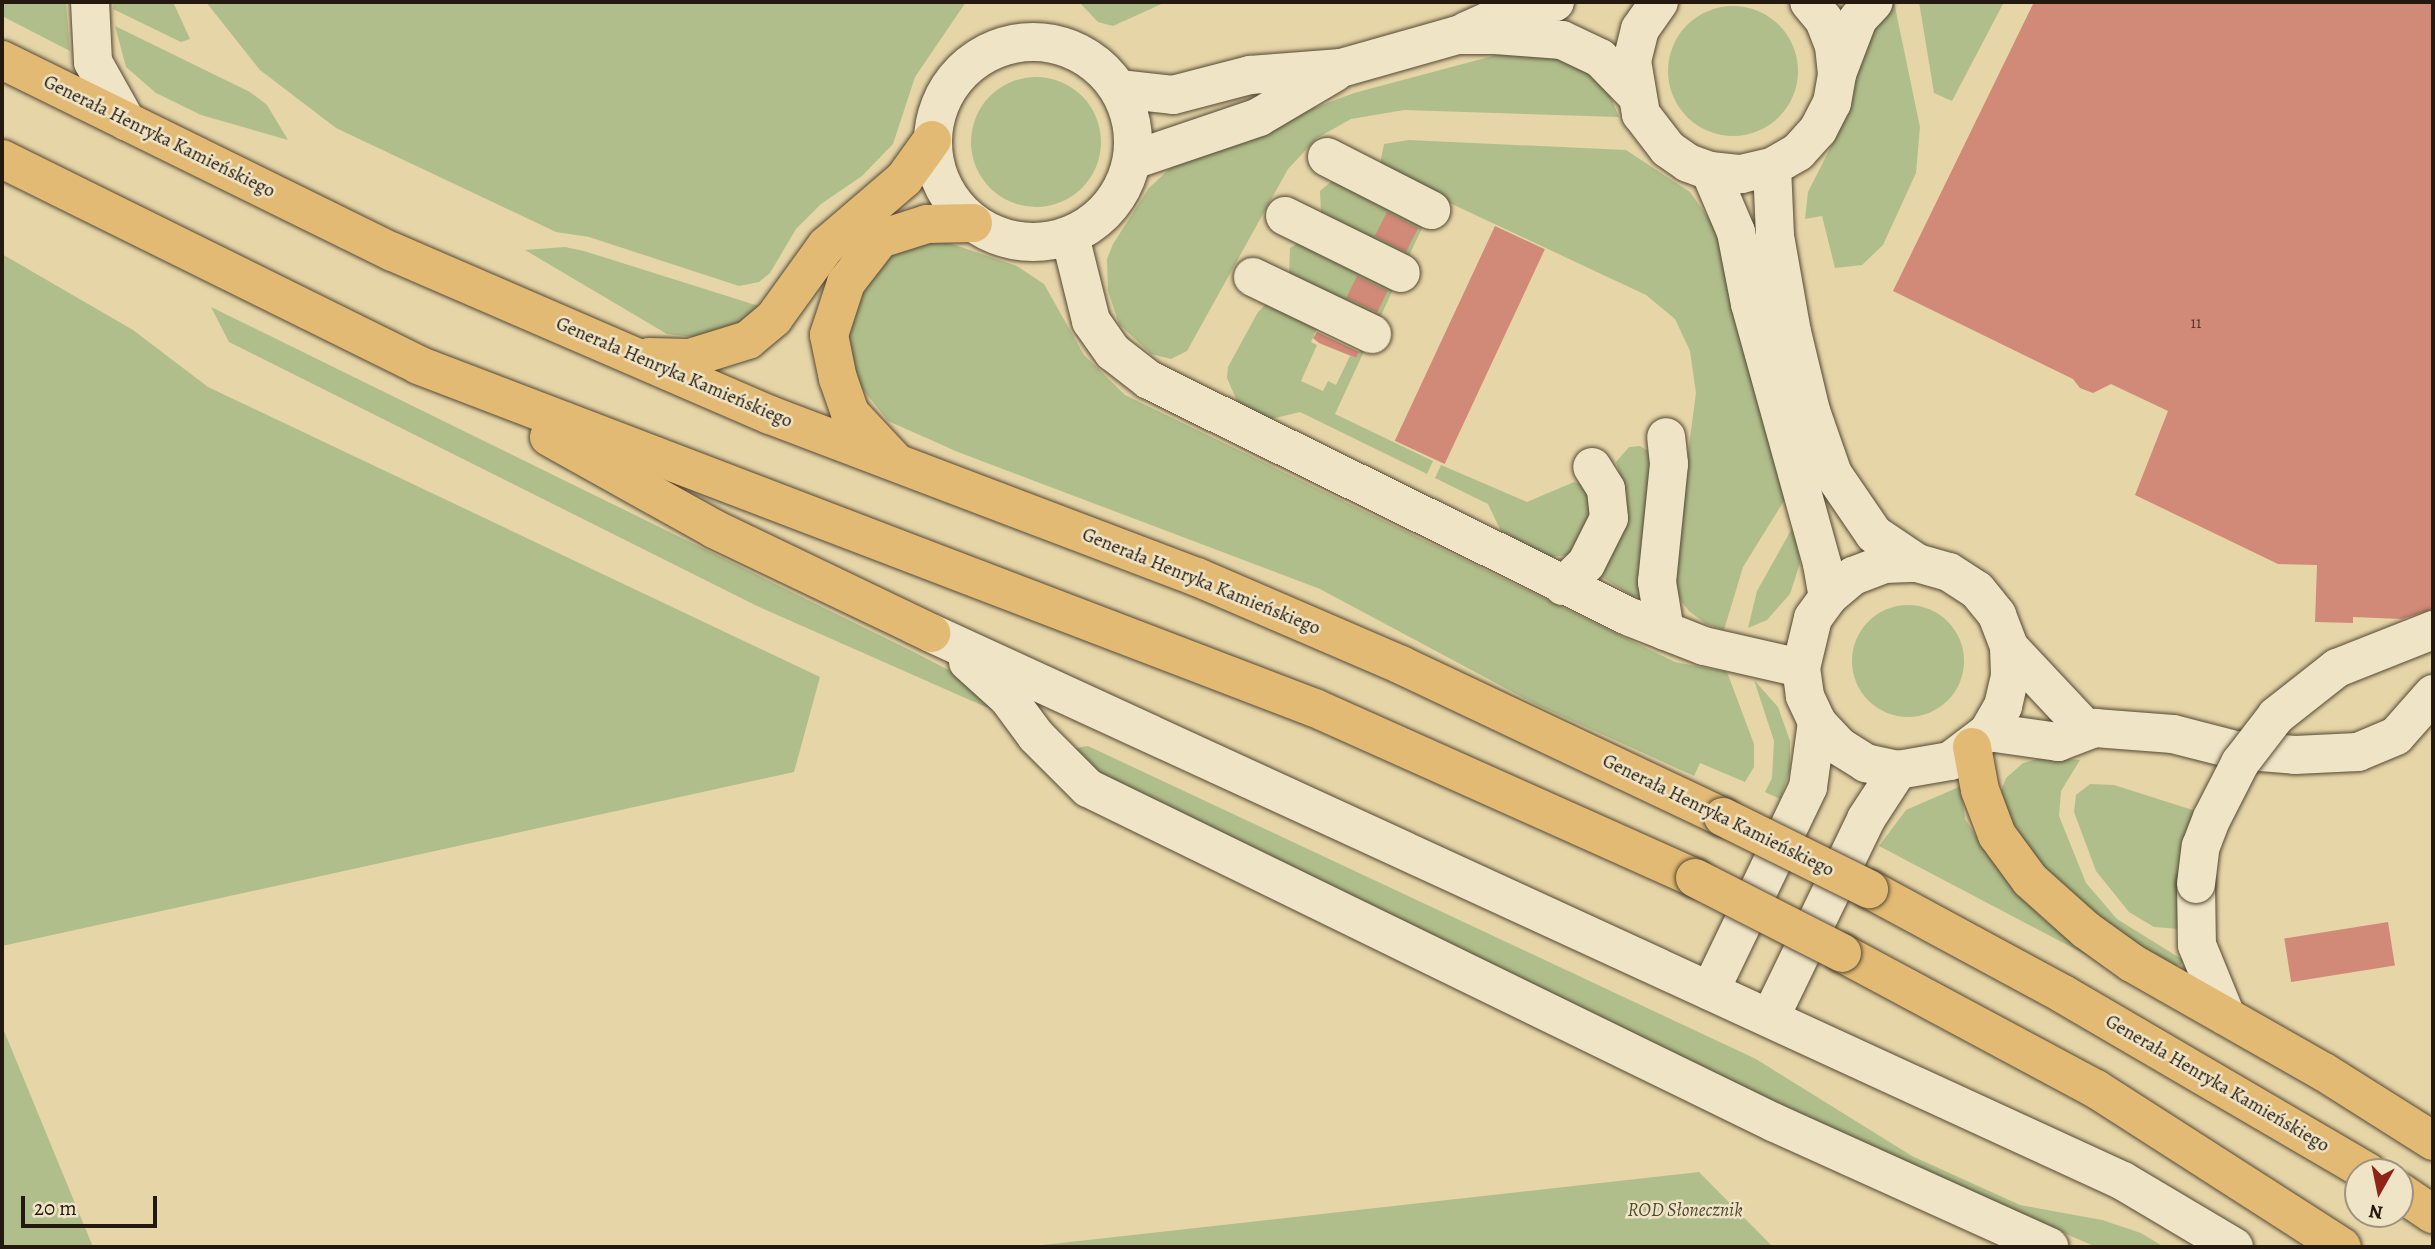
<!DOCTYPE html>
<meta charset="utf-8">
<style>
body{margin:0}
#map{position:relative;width:2435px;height:1249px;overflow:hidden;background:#e6d5a7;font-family:Alegreya,serif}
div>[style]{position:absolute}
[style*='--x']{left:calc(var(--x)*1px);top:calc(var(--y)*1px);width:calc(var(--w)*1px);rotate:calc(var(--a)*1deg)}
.green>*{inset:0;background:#b0be8b}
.round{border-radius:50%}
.building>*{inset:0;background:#d18978;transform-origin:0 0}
.roads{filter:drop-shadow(0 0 2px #544834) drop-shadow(0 0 2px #544834)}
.minor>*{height:38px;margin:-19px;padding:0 19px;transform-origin:19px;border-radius:19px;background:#efe4c6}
.minor>.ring{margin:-19px;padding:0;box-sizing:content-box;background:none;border:38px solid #efe4c6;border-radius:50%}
.major>*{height:38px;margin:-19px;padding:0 19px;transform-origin:19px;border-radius:19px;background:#e3ba74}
.bridges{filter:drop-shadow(0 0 2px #544834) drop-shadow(0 0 2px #544834)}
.minor-bridge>*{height:38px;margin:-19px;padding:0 19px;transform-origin:19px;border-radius:19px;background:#efe4c6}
.major-bridge>*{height:38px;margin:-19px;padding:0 19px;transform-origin:19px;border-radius:19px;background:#e3ba74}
span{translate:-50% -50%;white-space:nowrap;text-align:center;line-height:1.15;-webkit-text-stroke:5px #efe4c6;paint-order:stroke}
.number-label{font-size:16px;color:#4f3528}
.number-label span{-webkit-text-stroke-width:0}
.street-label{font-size:19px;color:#24190e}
.park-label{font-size:19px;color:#4e4b34;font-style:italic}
.frame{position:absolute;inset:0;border:4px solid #24190e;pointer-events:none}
.north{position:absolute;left:2344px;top:1158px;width:70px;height:70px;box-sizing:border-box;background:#efe4c6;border:2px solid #9e937c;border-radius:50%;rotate:189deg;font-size:19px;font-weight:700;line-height:28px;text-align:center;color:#24190e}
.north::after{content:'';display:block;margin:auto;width:24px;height:32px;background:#8f2418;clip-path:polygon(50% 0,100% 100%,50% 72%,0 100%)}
.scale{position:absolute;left:21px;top:1196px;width:136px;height:32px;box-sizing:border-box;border:4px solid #24190e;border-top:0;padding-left:9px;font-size:21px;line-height:24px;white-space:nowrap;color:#24190e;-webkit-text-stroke:5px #efe4c6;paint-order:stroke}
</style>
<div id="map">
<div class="green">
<i style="clip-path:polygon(2px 2px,66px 2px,70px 51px,2px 16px)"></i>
<i style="clip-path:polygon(114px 2px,173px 2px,190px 39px,181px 42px,113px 9px)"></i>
<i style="clip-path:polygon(206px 2px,966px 2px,915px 77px,893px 144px,862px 176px,821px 204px,796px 229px,770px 273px,759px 282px,739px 286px,589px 237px,556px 232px,336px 128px,260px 70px)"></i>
<i style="clip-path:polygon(1079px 2px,1166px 2px,1113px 26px,1098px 22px)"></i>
<i style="clip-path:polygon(1894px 2px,1920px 127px,1916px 173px,1883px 245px,1862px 265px,1835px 268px,1822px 216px,1805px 219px,1808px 192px,1851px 107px,1864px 38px)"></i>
<i style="clip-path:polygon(1919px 2px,2004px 2px,1952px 101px,1934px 93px)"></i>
<i class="round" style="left:1668px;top:6px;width:130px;height:130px"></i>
<i style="clip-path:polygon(115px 26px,250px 92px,267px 105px,288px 140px,201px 115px,156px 93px,126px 67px)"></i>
<i style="clip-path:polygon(1519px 49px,1576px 60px,1610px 95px,1619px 117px,1404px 110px,1351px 119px,1317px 138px,1288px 169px,1187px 351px,1171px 359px,1151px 354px,1119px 324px,1108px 291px,1107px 259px,1113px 244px,1149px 188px,1181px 158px,1354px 93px)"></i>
<i class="round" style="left:971px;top:77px;width:130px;height:130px"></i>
<i style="clip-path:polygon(1409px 140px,1626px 150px,1690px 192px,1719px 233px,1787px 496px,1743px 567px,1724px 630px,1706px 624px,1689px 611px,1681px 601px,1672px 573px,1696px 393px,1690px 351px,1675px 319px,1646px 295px,1437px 197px,1380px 164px,1384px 144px)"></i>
<i style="clip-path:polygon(1332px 181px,1424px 224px,1407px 260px,1321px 213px,1320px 191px)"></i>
<i style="clip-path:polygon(943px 241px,1017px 266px,1044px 284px,1084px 355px,1125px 395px,1675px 662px,1727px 672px,1754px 744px,1754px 767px,1745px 782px,1700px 763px,1694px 776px,1535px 704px,1320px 589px,958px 452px,888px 421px,857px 382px,847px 333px,854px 301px,888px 257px,912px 245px)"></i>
<i style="clip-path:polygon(1302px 241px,1396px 283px,1378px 322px,1289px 276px,1290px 248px)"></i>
<i style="clip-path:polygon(565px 247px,584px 251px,762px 307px,738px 325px,694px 337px,667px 334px,525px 250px)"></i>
<i style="clip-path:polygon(2px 254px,133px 330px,208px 387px,820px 677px,794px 772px,2px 946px)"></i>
<i style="clip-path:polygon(1268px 302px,1321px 320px,1311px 342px,1317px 345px,1301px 381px,1323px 391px,1328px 381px,1336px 385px,1350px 356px,1356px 358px,1365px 341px,1366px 347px,1335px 414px,1433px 461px,1427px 474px,1300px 412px,1271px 419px,1248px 411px,1237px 401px,1227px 378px,1228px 367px,1258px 312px)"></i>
<i style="clip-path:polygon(211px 307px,910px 650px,960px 676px,997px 712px,757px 606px,229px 342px)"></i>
<i style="clip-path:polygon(1629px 447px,1640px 446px,1652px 453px,1641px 595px,1634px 597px,1600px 576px,1625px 513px,1627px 496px,1616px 462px)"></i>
<i style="clip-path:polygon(1441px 465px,1527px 502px,1574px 482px,1583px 485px,1594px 505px,1569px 555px,1550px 557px,1501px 531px,1488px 504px,1435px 478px)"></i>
<i style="clip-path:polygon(1794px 525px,1800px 563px,1790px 594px,1767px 620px,1748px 628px,1757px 591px)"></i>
<i class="round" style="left:1852px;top:605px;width:112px;height:112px"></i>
<i style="clip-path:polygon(1754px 680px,1778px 707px,1790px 741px,1790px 770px,1780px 799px,1765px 792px,1772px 778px,1774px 741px)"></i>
<i style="clip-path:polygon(1088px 746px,1756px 1059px,1912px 1156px,2020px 1205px,2102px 1220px,2141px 1233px,2164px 1247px,2096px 1247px,1789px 1113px,1122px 791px,1070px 749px)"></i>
<i style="clip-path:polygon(2045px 757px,2080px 760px,2061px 791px,2059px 816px,2086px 883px,2117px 919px,2183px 960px,2182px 964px,2176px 966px,2122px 937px,2040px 864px,2004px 814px,2001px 791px,2006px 778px,2023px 763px)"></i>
<i style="clip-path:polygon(2090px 784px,2114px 785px,2202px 813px,2180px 929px,2154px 927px,2129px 912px,2096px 871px,2074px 812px,2076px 795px)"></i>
<i style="clip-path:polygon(1961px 786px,1965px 819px,1984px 849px,2042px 918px,2092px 958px,1879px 846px,1906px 810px)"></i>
<i style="clip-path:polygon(2px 1026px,93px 1247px,2px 1247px)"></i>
<i style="clip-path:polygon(1699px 1172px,1773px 1247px,1025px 1247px)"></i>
</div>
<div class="building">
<i style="clip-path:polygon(2034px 2px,2433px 2px,2433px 609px,2402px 619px,2353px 617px,2353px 623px,2315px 622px,2317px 565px,2278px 564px,2135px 495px,2168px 411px,2111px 384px,2093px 393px,2080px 388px,2073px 379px,1893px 291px)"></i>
<i style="left:1387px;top:212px;width:35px;height:27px;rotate:27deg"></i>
<i style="left:1495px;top:226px;width:55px;height:237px;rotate:25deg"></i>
<i style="left:1357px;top:276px;width:34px;height:24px;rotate:26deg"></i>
<i style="clip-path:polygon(1317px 332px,1359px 352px,1356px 358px,1319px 343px,1313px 338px)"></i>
<i style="left:2388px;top:922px;width:44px;height:105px;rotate:81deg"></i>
</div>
<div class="roads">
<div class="minor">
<i style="--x:90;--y:2;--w:60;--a:87.1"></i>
<i style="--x:93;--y:62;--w:68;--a:60.8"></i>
<i style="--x:1659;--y:2;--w:33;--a:125"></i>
<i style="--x:1640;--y:29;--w:33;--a:104"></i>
<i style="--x:1632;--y:61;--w:54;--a:80.4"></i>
<i style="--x:1641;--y:114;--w:44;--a:52.4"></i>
<i style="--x:1668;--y:149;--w:24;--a:35"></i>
<i style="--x:1688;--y:163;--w:23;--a:20"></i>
<i style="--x:1710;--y:171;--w:31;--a:6"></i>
<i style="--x:1741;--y:174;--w:32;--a:-13"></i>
<i style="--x:1772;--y:167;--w:30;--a:-30"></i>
<i style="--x:1798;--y:152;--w:30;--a:-48"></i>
<i style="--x:1818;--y:130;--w:30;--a:-63"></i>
<i style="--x:1832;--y:103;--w:29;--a:-80"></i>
<i style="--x:1837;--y:74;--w:28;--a:-96"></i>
<i style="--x:1834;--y:46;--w:28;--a:-111"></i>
<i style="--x:1824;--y:20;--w:23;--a:-130"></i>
<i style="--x:1466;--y:31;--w:69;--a:-24"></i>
<i style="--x:1529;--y:3;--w:26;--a:-2"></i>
<i class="ring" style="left:933px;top:42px;width:162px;height:162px"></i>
<i style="--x:1837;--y:74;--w:59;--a:-69.1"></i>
<i style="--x:1858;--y:19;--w:23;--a:-47"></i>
<i style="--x:1119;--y:89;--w:54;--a:6.3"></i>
<i style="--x:1173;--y:95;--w:80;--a:-14.6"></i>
<i style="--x:1250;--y:75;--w:91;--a:-4.4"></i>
<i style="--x:1341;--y:68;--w:122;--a:-15.8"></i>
<i style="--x:1458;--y:35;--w:37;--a:0"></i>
<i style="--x:1495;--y:35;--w:67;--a:4.3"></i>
<i style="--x:1562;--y:40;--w:42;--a:25.3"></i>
<i style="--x:1600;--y:58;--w:49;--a:45.8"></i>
<i style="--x:1327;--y:157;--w:117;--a:27"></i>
<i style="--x:1133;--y:160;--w:133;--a:-18.8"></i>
<i style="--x:1259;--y:117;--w:87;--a:-30.4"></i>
<i style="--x:1772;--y:167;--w:69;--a:87.5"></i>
<i style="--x:1775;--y:236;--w:97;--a:80"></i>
<i style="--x:1792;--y:332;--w:81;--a:76.5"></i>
<i style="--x:1811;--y:411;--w:67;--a:70.8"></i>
<i style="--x:1833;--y:474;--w:73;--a:55.7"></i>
<i style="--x:1874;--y:534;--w:52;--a:34"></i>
<i style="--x:1917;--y:563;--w:33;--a:16"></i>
<i style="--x:1949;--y:572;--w:33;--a:33"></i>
<i style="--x:1977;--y:590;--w:32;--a:51"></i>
<i style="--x:1997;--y:615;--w:34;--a:69"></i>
<i style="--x:2009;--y:647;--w:29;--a:88"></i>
<i style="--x:2010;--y:676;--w:31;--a:103"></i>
<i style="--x:2003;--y:706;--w:30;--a:120"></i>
<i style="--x:1988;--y:732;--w:48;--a:142.7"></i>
<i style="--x:1950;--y:761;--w:53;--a:170.2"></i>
<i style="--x:1898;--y:770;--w:33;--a:-168"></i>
<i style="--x:1866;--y:763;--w:32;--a:-148"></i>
<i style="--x:1839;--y:746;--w:33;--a:-133"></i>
<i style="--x:1817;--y:722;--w:29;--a:-115"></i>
<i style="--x:1805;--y:696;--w:28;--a:-98"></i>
<i style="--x:1801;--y:668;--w:51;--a:-76.5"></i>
<i style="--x:1813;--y:618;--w:26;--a:-54"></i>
<i style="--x:1828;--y:597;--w:33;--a:-40"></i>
<i style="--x:1853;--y:576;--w:33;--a:-21"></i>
<i style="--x:1884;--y:564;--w:33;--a:-2"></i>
<i style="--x:1710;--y:171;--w:66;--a:66.9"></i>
<i style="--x:1736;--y:232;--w:73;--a:79"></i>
<i style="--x:1750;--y:304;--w:270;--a:74.5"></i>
<i style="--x:1822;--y:564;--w:34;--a:80"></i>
<i style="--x:1285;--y:216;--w:129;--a:26.2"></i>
<i style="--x:1070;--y:236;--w:88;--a:76.1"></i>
<i style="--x:1091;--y:321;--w:38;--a:55"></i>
<i style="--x:1113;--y:352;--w:46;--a:37.9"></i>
<i style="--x:1149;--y:380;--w:536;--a:26.23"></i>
<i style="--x:1630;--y:617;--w:79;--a:21.4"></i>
<i style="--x:1704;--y:646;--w:99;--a:12.8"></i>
<i style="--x:1253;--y:277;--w:132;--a:25.6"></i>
<i style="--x:1563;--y:586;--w:32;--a:-44"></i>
<i style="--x:1586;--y:564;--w:51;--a:-63.4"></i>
<i style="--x:1609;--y:518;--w:29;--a:-96"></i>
<i style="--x:1606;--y:489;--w:26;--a:-122"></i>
<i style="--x:1665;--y:631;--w:50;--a:-99.3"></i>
<i style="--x:1657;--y:582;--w:119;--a:-84.2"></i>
<i style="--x:1669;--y:464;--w:27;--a:-96"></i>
<i style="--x:931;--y:633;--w:1312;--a:24.69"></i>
<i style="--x:2123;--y:1181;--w:129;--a:30.7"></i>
<i style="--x:2009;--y:647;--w:111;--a:46.8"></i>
<i style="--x:968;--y:662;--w:54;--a:42"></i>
<i style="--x:1008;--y:698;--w:47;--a:53.6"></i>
<i style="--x:1036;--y:736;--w:74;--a:45"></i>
<i style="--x:1088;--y:788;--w:764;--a:26"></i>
<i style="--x:1775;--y:1123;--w:301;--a:24.3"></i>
<i style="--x:1988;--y:732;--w:71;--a:8.1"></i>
<i style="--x:2058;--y:742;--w:40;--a:-21"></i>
<i style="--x:2095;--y:728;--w:78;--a:4.4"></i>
<i style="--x:2173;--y:734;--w:65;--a:14.3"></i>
<i style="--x:2236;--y:750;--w:59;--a:4.8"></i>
<i style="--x:2295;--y:755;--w:63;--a:-2.7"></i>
<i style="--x:2358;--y:752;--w:41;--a:-22.8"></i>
<i style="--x:2396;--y:736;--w:56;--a:-48.6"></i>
<i style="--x:2196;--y:884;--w:61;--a:89.1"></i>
<i style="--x:2197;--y:945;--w:77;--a:67.8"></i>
<i style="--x:1710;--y:991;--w:226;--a:-64.3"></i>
<i style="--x:1808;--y:787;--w:66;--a:-82.1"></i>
<i style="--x:1770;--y:1018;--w:221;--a:-64.2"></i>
<i style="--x:1866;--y:819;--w:59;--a:-56.9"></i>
</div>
<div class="major">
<i style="--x:2;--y:60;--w:436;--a:26.2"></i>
<i style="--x:393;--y:252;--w:411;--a:23.4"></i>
<i style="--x:770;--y:415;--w:457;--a:20.8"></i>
<i style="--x:1197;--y:577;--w:222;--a:23.3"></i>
<i style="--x:1401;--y:665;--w:356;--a:25.3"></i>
<i style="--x:2;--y:159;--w:464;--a:26.3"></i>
<i style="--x:418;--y:365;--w:960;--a:20.93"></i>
<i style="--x:1315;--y:708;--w:416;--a:24.1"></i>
<i style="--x:649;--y:357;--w:41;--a:1.4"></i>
<i style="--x:690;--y:358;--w:61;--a:-17.2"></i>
<i style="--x:748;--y:340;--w:34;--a:-40"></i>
<i style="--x:774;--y:318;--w:89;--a:-54.2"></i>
<i style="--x:826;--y:246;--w:103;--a:-40.7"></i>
<i style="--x:904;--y:179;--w:48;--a:-54.3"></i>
<i style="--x:549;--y:437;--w:189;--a:29.1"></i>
<i style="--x:714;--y:529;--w:241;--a:25.6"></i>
<i style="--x:893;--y:459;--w:63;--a:-133.1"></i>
<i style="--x:850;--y:413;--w:36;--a:-109"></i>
<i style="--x:838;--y:379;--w:45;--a:-101.6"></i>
<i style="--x:829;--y:335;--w:55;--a:-71.9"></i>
<i style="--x:846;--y:283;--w:56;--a:-52.3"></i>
<i style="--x:880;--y:239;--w:49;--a:-17.7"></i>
<i style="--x:927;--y:224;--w:46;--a:-1.2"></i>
<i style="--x:1972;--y:747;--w:44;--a:79.5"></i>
<i style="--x:1980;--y:790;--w:48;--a:69.3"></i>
<i style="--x:1997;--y:835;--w:56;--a:53.7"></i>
<i style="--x:2030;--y:880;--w:75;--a:41.8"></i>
<i style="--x:2086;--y:930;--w:57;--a:35.7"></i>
<i style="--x:2132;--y:963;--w:221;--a:29.6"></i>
<i style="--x:2324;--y:1072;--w:129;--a:32.3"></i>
<i style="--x:1869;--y:889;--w:221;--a:28.4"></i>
<i style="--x:2063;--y:994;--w:353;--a:30.3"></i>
<i style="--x:1842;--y:953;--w:288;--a:28.2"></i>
<i style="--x:2096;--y:1089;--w:292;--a:32.7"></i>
<i style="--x:2400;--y:1192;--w:40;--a:34"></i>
</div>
</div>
<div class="bridges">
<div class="minor-bridge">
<i style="--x:2196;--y:884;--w:38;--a:-83"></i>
<i style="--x:2201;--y:846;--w:30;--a:-69"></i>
<i style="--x:2212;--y:818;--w:62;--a:-63"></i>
<i style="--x:2240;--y:763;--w:59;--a:-52.5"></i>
<i style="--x:2276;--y:716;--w:78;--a:-38.2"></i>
<i style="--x:2337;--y:668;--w:103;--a:-21.6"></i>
</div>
<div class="major-bridge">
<i style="--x:1723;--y:817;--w:163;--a:26.3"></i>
<i style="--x:1695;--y:878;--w:165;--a:27"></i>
</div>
</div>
<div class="number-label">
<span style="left:2196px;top:323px">11</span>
</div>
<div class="street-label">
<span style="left:159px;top:137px;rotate:26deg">Generała Henryka Kamieńskiego</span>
<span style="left:674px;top:373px;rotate:23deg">Generała Henryka Kamieńskiego</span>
<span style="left:1201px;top:582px;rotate:22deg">Generała Henryka Kamieńskiego</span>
<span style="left:1718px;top:816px;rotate:26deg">Generała Henryka Kamieńskiego</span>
<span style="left:2217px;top:1084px;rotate:30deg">Generała Henryka Kamieńskiego</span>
</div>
<div class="park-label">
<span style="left:1685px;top:1211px">ROD Słonecznik</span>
</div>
<div class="frame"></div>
<div class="north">N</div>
<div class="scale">20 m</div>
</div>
